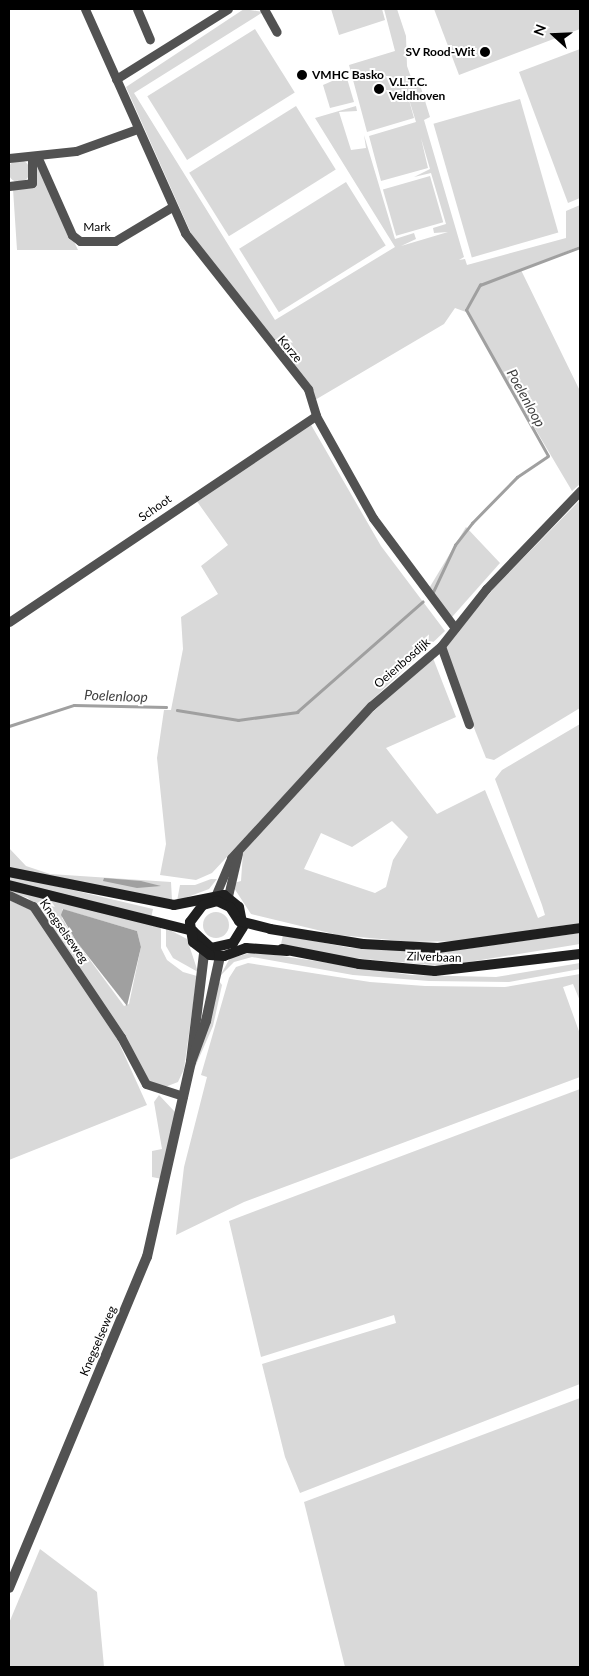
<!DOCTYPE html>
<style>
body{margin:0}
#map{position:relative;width:589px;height:1676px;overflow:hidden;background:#fff;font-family:Lato,sans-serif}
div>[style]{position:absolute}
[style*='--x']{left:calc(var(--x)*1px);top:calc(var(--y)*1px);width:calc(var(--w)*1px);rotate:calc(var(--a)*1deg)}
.green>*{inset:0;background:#d9d9d9;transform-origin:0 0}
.round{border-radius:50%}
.water>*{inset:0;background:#a0a0a0}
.stream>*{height:2.5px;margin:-1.25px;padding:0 1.25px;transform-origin:1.25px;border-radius:1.25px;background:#a0a0a0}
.minor>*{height:9px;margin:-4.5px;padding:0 4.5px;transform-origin:4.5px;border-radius:4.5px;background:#525252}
.tertiary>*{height:10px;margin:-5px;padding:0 5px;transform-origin:5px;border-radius:5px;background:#525252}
.secondary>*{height:10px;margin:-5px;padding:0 5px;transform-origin:5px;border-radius:5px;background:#1f1f1f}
.dots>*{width:14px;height:14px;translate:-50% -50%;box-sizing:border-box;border:2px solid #fff;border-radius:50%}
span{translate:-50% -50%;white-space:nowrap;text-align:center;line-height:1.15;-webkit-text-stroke:4px #fff;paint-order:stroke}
.poi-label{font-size:12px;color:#000;font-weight:700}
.right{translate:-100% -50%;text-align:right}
.left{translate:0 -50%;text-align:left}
.street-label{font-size:12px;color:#000}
.water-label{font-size:14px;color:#414141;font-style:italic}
.frame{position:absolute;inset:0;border:10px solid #000;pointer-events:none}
.north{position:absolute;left:529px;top:10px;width:50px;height:50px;-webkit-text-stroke:4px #fff;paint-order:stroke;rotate:290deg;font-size:14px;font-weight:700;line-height:20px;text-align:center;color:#000}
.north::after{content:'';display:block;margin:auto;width:18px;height:22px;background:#000;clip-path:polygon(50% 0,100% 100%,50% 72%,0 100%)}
</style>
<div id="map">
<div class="green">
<i style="clip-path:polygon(244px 9px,263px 12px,134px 93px,275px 320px,395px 247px,315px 118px,356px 106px,357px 111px,339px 112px,351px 150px,366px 148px,364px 135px,395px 239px,414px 233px,416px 239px,401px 246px,448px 232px,434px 233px,433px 228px,446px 224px,431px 173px,414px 177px,430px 169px,421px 138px,428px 168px,381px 181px,369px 136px,416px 122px,407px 93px,414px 118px,367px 132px,349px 65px,395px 51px,384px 9px,397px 9px,406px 36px,407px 66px,412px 80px,418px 78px,430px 117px,424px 120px,464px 257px,459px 260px,465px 259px,467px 265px,566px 238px,566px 211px,580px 205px,580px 246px,521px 270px,580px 391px,580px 484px,572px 491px,466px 312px,455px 308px,444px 324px,315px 400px,194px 240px,126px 87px)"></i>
<i style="clip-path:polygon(331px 9px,382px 9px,385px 20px,339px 35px)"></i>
<i style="clip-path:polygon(434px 9px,580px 9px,580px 29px,459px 75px)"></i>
<i style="left:255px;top:29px;width:75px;height:127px;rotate:58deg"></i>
<i style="clip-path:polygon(580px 49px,580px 198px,568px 203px,519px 72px)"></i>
<i style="clip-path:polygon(346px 75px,354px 102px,330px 108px,323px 85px)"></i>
<i style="left:520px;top:99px;width:139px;height:90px;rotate:74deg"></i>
<i style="left:296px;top:106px;width:75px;height:126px;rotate:58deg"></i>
<i class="round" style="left:8px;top:160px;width:22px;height:22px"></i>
<i style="clip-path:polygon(35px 160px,78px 250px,17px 250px,13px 189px,35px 188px)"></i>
<i style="left:430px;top:176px;width:48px;height:49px;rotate:74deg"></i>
<i style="left:346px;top:182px;width:75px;height:126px;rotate:58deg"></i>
<i style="clip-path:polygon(310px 423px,381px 546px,445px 631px,372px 700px,212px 873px,196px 880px,160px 875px,166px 844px,157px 758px,164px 710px,171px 710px,183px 649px,181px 617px,218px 594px,201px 566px,228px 545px,196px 500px)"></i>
<i style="clip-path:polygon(580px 500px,580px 708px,494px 760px,486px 758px,443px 650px,494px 588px)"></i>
<i style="clip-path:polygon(466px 527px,500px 563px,452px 617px,428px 590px)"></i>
<i style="clip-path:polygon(evenodd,433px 658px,456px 717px,386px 748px,437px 814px,485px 790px,538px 918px,545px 915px,542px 905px,495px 779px,502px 770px,580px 724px,580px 923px,460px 941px,412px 942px,338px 935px,251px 914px,234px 888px,234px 883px,241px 881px,243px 852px,358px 725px,433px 658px,392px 821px,408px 837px,393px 860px,386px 887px,375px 893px,304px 869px,321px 833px,352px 847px,392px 821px)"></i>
<i style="clip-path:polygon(9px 848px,26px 866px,50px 874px,171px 882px,172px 900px,9px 870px)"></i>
<i style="clip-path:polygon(9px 875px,153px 909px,151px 918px,9px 882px)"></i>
<i style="clip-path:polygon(211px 879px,217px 879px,209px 889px,177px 901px,180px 885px,195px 885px)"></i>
<i style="clip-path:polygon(evenodd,9px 888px,161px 927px,161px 948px,167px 960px,183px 972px,197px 976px,184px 1069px,178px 1082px,165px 1087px,151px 1083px,43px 913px,28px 898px,9px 892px,9px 888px,62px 909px,137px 931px,141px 947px,129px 1004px,124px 1006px,76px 941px,62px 918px,62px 909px)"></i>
<i style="clip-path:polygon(9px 900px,35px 912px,114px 1032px,147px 1105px,9px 1160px)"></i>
<i class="round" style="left:203px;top:912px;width:26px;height:26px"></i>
<i style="clip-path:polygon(166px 928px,187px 939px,198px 972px,173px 958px,166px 946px)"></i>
<i style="clip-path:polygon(580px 933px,580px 944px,444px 966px,341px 957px,281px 944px,283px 935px,351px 948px,443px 952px)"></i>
<i style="clip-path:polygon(255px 952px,410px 975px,496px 977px,580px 963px,580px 969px,509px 982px,429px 981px,353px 975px,252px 957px,234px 962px,220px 976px,230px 958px)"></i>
<i style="clip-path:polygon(248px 963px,370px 982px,425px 986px,505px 987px,580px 974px,580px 1001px,573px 984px,563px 987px,580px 1034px,580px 1077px,244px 1202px,176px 1235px,184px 1167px,207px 1077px,201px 1075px,229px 978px,236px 967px)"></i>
<i style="clip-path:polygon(219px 981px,222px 985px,213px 1026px,192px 1074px)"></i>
<i style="clip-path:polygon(580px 1089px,580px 1384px,300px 1493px,285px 1457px,262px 1364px,396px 1323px,394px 1315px,261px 1357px,229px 1221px)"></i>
<i style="clip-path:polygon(159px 1095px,175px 1112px,162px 1179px,152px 1177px,152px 1151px,162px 1149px,154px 1102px)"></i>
<i style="clip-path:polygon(580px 1398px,580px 1667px,345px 1667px,304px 1502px)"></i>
<i style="clip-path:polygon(40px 1549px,97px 1592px,104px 1667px,9px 1667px,9px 1623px)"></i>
</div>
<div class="water">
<i style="clip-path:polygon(104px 878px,141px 881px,161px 886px,137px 888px,103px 881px)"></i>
<i style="clip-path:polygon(63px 909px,137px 931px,141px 947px,127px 1006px,76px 941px,61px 915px)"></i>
</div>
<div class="stream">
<i style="--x:433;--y:592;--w:52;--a:-64.9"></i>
<i style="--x:455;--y:545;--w:28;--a:-52"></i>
<i style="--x:472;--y:523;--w:64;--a:-45.6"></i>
<i style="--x:517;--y:477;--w:37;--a:-34"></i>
<i style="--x:548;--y:456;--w:167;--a:-119.3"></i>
<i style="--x:466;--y:310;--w:29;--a:-61"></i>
<i style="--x:480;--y:285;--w:107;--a:-20.8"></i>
<i style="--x:177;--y:710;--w:62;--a:9.3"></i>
<i style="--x:238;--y:720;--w:60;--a:-7.7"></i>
<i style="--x:297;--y:712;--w:167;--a:-41.3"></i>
<i style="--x:9;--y:726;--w:68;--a:-17.9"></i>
<i style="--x:74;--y:705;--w:92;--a:1.2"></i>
</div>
<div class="minor">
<i style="--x:85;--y:9;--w:245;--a:65.9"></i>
<i style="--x:185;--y:233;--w:199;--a:51.7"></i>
<i style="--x:308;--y:389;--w:28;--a:73"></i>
<i style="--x:316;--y:416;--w:117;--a:60.8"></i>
<i style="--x:373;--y:518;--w:137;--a:53.3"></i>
<i style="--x:137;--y:9;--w:33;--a:67"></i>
<i style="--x:264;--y:9;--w:26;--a:61"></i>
<i style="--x:116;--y:79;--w:132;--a:-32"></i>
<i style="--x:37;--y:156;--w:86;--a:66.1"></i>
<i style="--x:72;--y:235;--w:10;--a:37"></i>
<i style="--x:80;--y:241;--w:35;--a:0"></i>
<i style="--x:115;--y:241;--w:66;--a:-30.8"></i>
<i style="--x:9;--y:158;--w:67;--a:-6"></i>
<i style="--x:76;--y:151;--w:65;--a:-19.8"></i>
<i style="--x:9;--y:186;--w:23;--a:-7"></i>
<i style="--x:32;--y:183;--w:27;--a:-90"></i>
<i style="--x:9;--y:622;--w:370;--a:-33.9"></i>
<i style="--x:441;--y:646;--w:83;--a:70.3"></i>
<i style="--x:216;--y:894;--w:39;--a:-67"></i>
<i style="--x:231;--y:858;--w:207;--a:-47.4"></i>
<i style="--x:371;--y:706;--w:92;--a:-40.6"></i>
<i style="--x:441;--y:646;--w:73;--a:-51.7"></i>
<i style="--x:486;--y:589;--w:136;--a:-46.2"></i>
<i style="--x:9;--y:895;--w:26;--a:25"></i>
<i style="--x:33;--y:906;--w:158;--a:56.1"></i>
<i style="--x:121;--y:1037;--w:53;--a:62"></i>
<i style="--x:146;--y:1084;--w:39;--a:18"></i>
<i style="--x:228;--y:896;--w:44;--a:-76.9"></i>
</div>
<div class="tertiary">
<i style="--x:191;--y:1061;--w:109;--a:-83.1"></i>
<i style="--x:9;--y:1588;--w:359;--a:-67.4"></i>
<i style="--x:147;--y:1257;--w:200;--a:-77.3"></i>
<i style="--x:191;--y:1062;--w:44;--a:-69.9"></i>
<i style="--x:206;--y:1021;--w:66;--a:-77.8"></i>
</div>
<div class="secondary">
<i style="--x:9;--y:872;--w:168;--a:11.3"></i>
<i style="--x:174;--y:905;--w:51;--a:-11.3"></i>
<i style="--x:224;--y:895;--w:19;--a:39"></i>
<i style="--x:239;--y:907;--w:20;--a:79"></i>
<i style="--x:243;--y:927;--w:19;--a:122"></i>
<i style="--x:233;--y:943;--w:23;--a:167"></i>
<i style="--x:211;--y:948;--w:25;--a:-137"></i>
<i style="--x:193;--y:931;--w:190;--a:-166"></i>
<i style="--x:282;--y:949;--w:78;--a:11"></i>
<i style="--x:359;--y:964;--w:76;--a:5.3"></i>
<i style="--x:435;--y:971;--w:146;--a:-6.7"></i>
<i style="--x:287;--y:951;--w:41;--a:-175.8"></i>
<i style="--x:246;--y:948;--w:23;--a:160"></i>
<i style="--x:224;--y:956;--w:14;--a:-176"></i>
<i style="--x:210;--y:955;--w:21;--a:-143"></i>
<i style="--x:193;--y:942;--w:20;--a:-99"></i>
<i style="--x:190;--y:922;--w:21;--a:-53"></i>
<i style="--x:203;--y:905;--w:15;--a:-16"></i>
<i style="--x:217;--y:901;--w:14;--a:25"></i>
<i style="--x:230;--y:907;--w:17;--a:57"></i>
<i style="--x:239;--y:921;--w:32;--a:14"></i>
<i style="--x:270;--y:929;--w:94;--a:9.2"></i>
<i style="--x:363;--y:944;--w:75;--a:3.1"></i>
<i style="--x:438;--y:948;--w:143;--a:-8"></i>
</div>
<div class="dots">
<i style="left:485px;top:52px;background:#000"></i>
<i style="left:302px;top:75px;background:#000"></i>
<i style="left:379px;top:89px;background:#000"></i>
</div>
<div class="poi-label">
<span class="right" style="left:475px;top:52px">SV Rood-Wit</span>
<span class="left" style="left:312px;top:75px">VMHC Basko</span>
<span class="left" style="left:389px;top:89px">V.L.T.C.<br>Veldhoven</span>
</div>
<div class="street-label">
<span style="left:97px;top:227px">Mark</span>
<span style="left:290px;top:349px;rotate:50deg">Korze</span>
<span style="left:155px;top:508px;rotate:-35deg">Schoot</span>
<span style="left:402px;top:663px;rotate:-41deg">Oeienbosdijk</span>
<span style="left:64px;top:931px;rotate:55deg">Knegselseweg</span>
<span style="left:434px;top:957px;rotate:2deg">Zilverbaan</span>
<span style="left:98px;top:1341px;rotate:-67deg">Knegselseweg</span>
</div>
<div class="water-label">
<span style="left:526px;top:398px;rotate:61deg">Poelenloop</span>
<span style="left:116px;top:696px;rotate:2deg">Poelenloop</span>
</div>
<div class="frame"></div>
<div class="north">N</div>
</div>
